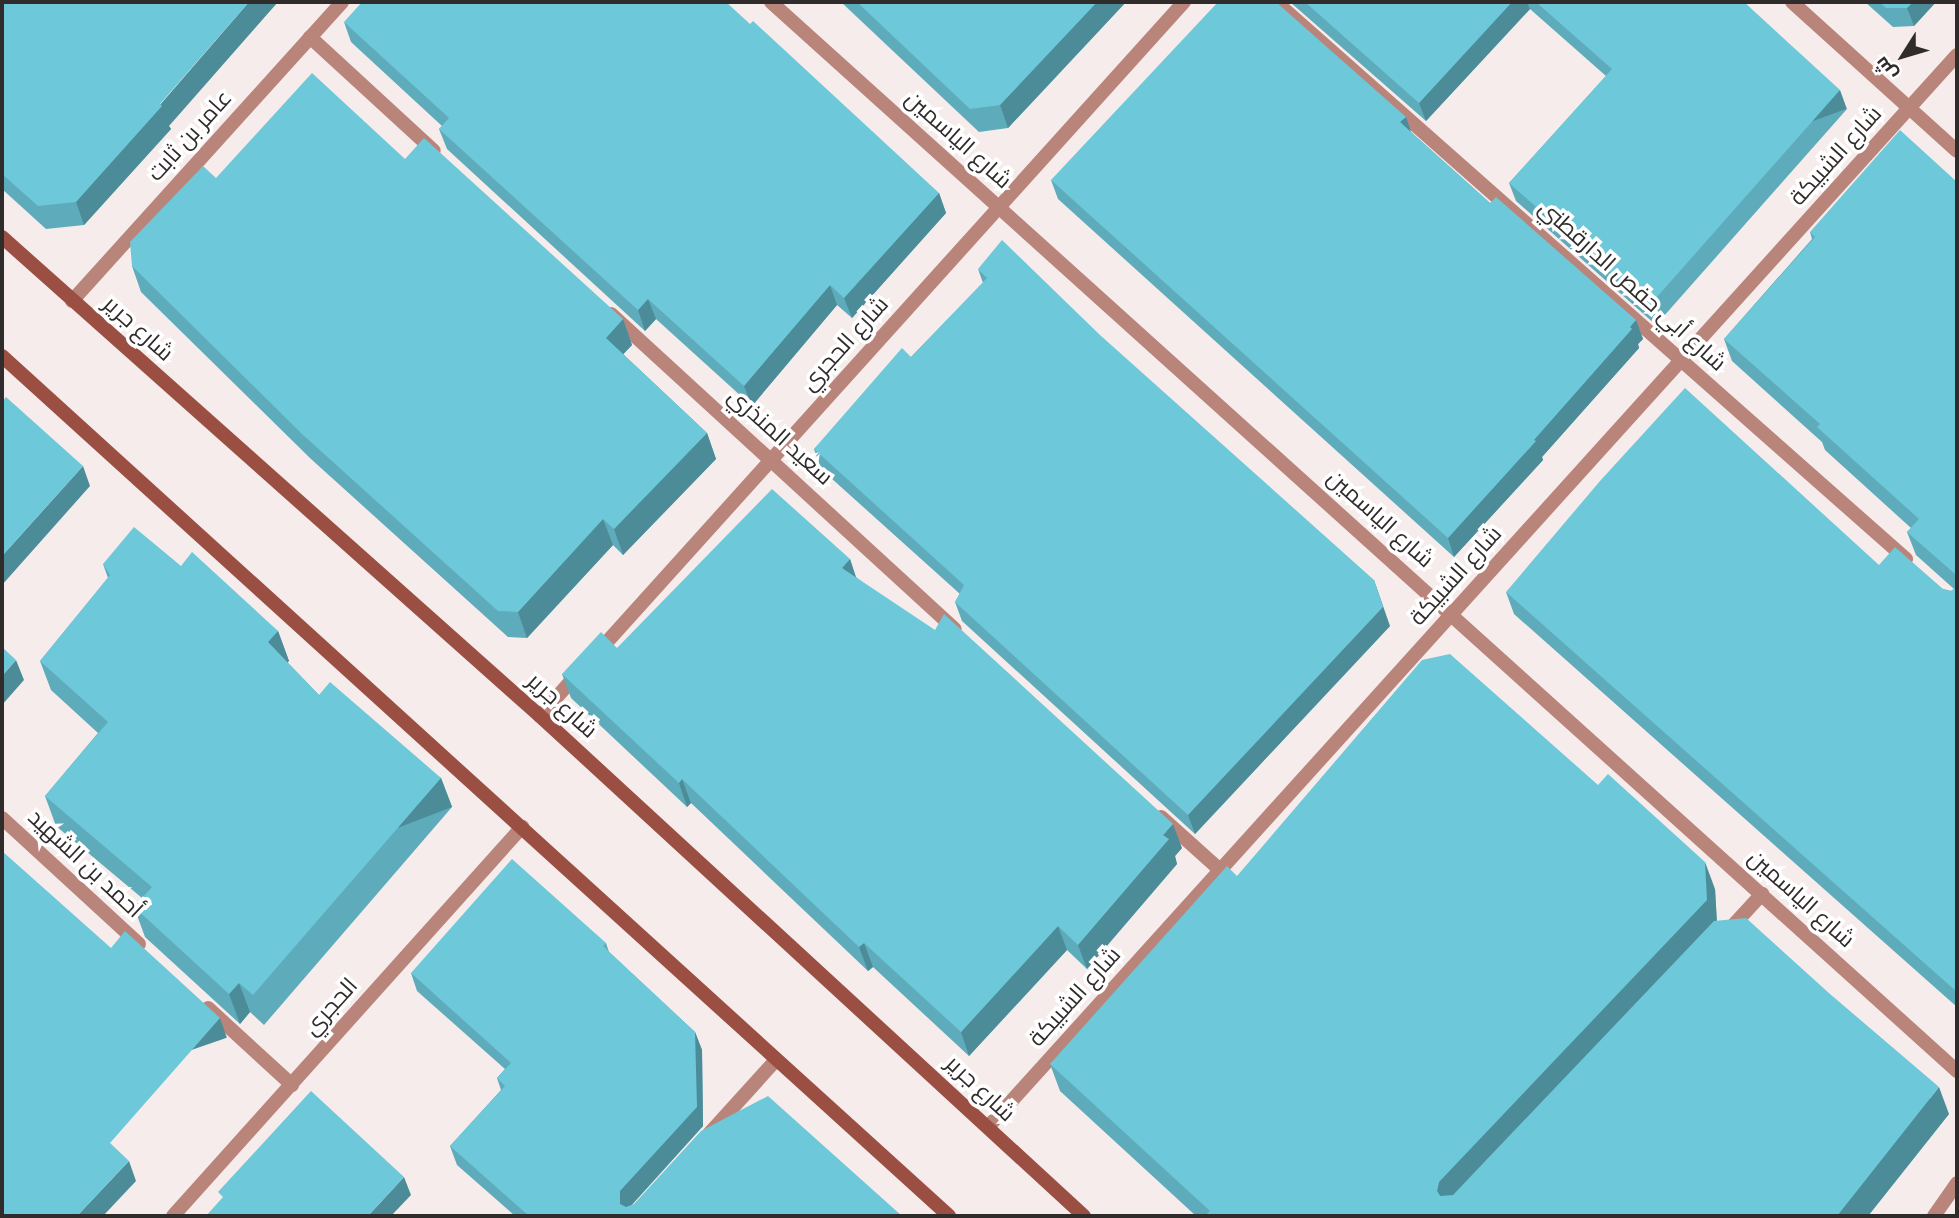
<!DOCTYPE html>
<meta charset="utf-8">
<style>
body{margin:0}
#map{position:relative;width:1959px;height:1218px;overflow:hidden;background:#f5eceb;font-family:Karla,Cairo,sans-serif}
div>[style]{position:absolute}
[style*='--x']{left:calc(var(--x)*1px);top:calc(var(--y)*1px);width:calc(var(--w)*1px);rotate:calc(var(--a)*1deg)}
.minor>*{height:14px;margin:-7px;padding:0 7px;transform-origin:7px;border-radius:7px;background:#b9847a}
.tertiary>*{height:14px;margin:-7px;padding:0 7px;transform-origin:7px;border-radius:7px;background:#b9847a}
.secondary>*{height:14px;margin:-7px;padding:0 7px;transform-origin:7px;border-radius:7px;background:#9a4f42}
.wall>*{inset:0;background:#5eacbb}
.shaded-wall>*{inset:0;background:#4c8c98;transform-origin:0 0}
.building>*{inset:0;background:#6dc8d9}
span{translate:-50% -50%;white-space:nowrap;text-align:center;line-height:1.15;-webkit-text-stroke:7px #fff;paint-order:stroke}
.street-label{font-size:23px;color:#2f2c2b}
.frame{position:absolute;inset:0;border:4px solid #2f2c2b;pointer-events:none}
.north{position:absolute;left:1868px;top:21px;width:70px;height:70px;-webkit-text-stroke:5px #fff;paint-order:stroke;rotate:233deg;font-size:19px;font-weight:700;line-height:28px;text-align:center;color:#2f2c2b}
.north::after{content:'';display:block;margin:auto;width:24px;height:32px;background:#2f2c2b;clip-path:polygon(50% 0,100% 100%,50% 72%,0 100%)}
</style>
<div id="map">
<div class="minor">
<i style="--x:771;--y:2;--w:1597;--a:42.03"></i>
<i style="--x:1276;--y:2;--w:841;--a:41.48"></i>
<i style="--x:1792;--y:2;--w:222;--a:42.1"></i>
<i style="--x:310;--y:37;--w:168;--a:42.6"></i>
<i style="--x:72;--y:301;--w:403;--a:-47.9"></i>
<i style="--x:611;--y:314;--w:466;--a:42.5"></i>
<i style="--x:597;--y:653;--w:877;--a:-47.96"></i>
<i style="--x:540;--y:716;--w:57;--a:-48.5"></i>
<i style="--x:1161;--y:817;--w:79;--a:41.9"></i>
<i style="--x:2;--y:818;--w:186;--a:42.6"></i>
<i style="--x:1727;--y:932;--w:52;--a:-47.4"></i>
<i style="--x:208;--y:1008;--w:114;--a:42.5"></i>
<i style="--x:988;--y:1127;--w:1445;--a:-47.89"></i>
<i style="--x:708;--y:1135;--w:100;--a:-47.8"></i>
<i style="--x:173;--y:1216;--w:523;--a:-48.1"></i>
</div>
<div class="tertiary">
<i style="--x:1934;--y:1216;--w:40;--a:-55.1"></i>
</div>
<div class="secondary">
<i style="--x:2;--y:237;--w:720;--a:41.68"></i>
<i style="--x:540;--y:716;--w:739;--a:42.59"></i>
<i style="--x:2;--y:356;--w:1279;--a:42.24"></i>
</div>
<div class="wall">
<i style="clip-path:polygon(2px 2px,169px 126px,171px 129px,84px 225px,46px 229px,2px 189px)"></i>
<i style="clip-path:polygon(841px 2px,1126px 2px,1008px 128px,979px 132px)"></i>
<i style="clip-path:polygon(1290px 2px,1744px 2px,1847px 109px,1656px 325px,1516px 201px,1509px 183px,1606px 76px,1530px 9px,1426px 121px)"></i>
<i style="clip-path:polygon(1865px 2px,1936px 2px,1914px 26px,1893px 27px)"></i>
<i style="clip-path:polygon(344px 22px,939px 193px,946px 213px,852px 318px,837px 305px,752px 406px,656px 319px,645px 331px,447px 149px,439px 129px,442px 126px,351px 42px)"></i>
<i style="clip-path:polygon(1406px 117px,1411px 132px,1490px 203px,1636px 320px,1643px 339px,1638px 344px,1639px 348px,1542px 457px,1543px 460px,1454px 557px,1058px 199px,1051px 180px)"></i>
<i style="clip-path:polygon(405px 159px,623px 319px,632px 345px,623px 354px,707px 433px,716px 459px,623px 555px,613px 545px,527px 638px,508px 637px,311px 459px,141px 292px,132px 266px,216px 178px)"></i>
<i style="clip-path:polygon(1957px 182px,1957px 1007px,1514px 614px,1506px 592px,1879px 565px,1943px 589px,1951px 591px,1954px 589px,1916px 555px,1907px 532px,1911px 528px,1825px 450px,1822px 442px,1732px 361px,1724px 339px,1812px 239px,1810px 232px)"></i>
<i style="clip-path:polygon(978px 269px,1390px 626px,1195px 834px,962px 621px,955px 602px,960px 594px,821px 469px,814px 449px,911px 357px,983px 283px)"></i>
<i style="clip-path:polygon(850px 559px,856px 577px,1182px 848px,1175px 856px,1177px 864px,1087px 969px,1067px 950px,969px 1056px,873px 967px,868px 971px,691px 803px,687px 807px,571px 698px,562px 674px,617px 648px)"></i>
<i style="clip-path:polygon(103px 564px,181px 566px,278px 631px,289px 661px,287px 662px,319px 695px,441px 778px,452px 807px,264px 1025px,250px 1012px,240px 1024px,145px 937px,134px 907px,142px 898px,56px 826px,45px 796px,98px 733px,51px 690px,40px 661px,108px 578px)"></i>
<i style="clip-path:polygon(1237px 876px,1715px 889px,1717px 921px,1949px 1114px,1868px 1216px,1196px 1216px,1060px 1091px,1050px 1064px)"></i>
<i style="clip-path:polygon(606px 943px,609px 952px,695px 1032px,702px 1050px,703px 1126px,631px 1206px,902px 1216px,515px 1216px,457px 1165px,450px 1146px,501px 1090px,497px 1078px,505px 1069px,417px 991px,411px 973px)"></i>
</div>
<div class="shaded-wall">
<i style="clip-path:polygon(249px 2px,278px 2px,169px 126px,171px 129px,84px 225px,76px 202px)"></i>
<i style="clip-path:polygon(1097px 2px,1126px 2px,1008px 128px,1000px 105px)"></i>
<i style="clip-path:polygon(1512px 2px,1527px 2px,1530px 9px,1426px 121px,1419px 103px)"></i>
<i style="clip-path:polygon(1913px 2px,1936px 2px,1914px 26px,1907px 8px)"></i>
<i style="left:1840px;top:90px;width:20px;height:288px;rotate:70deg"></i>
<i style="clip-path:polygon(1406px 117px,1412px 135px,1400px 122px)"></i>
<i style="clip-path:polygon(939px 193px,946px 213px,852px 318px,844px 298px)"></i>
<i style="clip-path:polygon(830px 285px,837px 305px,752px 406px,744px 386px)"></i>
<i style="clip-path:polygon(648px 299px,656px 319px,645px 331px,638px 310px)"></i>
<i style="clip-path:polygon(623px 319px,632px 345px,615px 363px,606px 338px)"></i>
<i style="clip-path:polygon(1636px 320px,1643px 339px,1638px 344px,1639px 348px,1542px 457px,1543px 460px,1454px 557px,1448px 538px)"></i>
<i style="clip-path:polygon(707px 433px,716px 459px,623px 555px,614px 529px)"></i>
<i style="clip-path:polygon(83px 466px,90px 486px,2px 585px,2px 556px)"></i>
<i style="clip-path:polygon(603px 519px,613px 545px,527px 638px,518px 612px)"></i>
<i style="clip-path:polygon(850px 559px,858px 584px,842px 568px)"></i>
<i style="clip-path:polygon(1374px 580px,1390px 626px,1195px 834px,1188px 815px)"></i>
<i style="clip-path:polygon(278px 631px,289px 661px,279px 672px,268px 642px)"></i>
<i style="clip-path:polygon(16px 660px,24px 680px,2px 705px,2px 676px)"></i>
<i style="left:441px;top:778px;width:31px;height:287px;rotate:69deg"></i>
<i style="clip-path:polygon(682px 779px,691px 803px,687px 807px,679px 783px)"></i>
<i style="clip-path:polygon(1173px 824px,1182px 848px,1175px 856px,1177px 864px,1087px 969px,1078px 945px,1163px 835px)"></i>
<i style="clip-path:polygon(1705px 862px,1715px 889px,1717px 927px,1449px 1209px,1437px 1191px,1439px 1182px)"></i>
<i style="clip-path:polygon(1058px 926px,1067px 950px,969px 1056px,961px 1032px)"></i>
<i style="clip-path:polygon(864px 943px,873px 967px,868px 971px,859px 947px)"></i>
<i style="clip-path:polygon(239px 983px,250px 1012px,240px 1024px,229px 994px)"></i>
<i style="left:220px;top:1018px;width:21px;height:167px;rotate:71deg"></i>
<i style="clip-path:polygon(695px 1032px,702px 1050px,703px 1126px,627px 1210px,620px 1204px,620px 1191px)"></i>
<i style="clip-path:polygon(1939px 1087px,1949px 1114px,1868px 1216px,1837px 1216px)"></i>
<i style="clip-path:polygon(129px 1161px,136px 1181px,103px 1216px,77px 1216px)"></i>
<i style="clip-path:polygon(404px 1177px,411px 1195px,391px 1216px,368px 1216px)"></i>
</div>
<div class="building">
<i style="clip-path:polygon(2px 2px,249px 2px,160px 104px,162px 106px,76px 202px,38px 206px,2px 174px)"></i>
<i style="clip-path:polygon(362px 2px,726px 2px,750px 24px,753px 21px,939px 193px,844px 298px,830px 285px,744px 386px,648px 299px,638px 310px,439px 129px,449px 118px,344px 22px)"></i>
<i style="clip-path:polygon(857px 2px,1097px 2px,1000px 105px,970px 109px)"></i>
<i style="clip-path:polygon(1218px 2px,1276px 2px,1406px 117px,1400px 122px,1490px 203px,1496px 197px,1636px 320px,1630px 327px,1632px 329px,1534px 440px,1536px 441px,1448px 538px,1051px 180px)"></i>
<i style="clip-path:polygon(1305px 2px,1512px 2px,1419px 103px)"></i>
<i style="clip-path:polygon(1536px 2px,1744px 2px,1840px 90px,1649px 306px,1509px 183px,1612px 69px)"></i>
<i style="clip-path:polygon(1879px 2px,1913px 2px,1907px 8px,1886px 8px)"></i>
<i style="clip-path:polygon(312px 73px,405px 159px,424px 138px,623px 319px,606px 338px,707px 433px,614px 529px,603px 519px,518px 612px,498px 611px,302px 434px,132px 266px,130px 242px,203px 166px,216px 178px)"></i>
<i style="clip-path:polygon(1900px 130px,1957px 182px,1957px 992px,1506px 592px,1600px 481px,1685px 388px,1879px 565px,1895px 547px,1943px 589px,1951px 591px,1956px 587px,1955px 574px,1907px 532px,1919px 519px,1817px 427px,1820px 424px,1724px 339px,1815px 237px,1810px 232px)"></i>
<i style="clip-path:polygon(1002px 240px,1100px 335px,1374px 580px,1383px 607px,1188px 815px,955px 602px,964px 585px,814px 449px,902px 348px,911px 357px,987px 278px,978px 269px)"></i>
<i style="clip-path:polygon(6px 397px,83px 466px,2px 556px,2px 402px)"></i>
<i style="clip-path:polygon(772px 489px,850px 559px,842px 568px,935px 630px,944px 614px,1173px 824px,1163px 835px,1169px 839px,1078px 945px,1058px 926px,961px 1032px,864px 943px,859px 947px,682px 779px,679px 783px,562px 674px,601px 632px,617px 648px)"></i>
<i style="clip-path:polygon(134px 527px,181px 566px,192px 552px,278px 631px,268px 642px,319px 695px,330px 682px,441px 778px,253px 995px,239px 983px,229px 994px,134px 907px,152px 887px,45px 796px,108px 722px,40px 661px,110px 575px,103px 564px)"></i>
<i style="clip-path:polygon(2px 647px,16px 660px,2px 676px)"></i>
<i style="clip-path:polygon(1450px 654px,1598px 785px,1608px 774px,1705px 862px,1707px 900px,1439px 1182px,1437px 1191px,1440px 1196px,1453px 1195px,1714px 921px,1746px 918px,1830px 994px,1939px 1087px,1837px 1216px,1205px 1216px,1210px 1211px,1050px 1064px,1227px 866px,1237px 876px,1422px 660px)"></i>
<i style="clip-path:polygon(2px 851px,111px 948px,125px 931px,220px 1018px,110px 1143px,129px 1161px,77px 1216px,4px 1216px,2px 1214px)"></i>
<i style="clip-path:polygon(512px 859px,606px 943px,603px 946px,695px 1032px,697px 1107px,620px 1191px,620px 1204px,626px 1207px,634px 1204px,701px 1131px,768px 1096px,902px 1216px,529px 1216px,450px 1146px,505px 1086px,497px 1078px,511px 1063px,411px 973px)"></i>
<i style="clip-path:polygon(311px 1091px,404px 1177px,368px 1216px,206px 1216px,223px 1197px,218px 1192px)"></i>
</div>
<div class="street-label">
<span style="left:190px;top:136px;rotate:-48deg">عامر بن ثابت</span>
<span style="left:958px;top:140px;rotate:42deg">شارع الياسمين</span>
<span style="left:1836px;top:156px;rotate:-48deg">شارع الشبيكة</span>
<span style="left:1632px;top:286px;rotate:42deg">شارع أبي حفص الدارقطني</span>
<span style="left:138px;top:329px;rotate:42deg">شارع جرير</span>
<span style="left:845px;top:344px;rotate:-48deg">شارع الحجري</span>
<span style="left:780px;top:437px;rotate:42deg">سعيد المنذري</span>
<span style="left:1380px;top:519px;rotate:42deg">شارع الياسمين</span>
<span style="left:1456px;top:576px;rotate:-48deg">شارع الشبيكة</span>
<span style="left:562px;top:706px;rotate:42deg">شارع جرير</span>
<span style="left:85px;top:864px;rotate:43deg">أحمد بن الشهيد</span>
<span style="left:1801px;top:899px;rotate:42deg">شارع الياسمين</span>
<span style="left:1075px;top:997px;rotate:-48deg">شارع الشبيكة</span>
<span style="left:331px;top:1007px;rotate:-48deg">الحجري</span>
<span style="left:980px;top:1089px;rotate:43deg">شارع جرير</span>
</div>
<div class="frame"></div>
<div class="north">ش</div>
</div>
